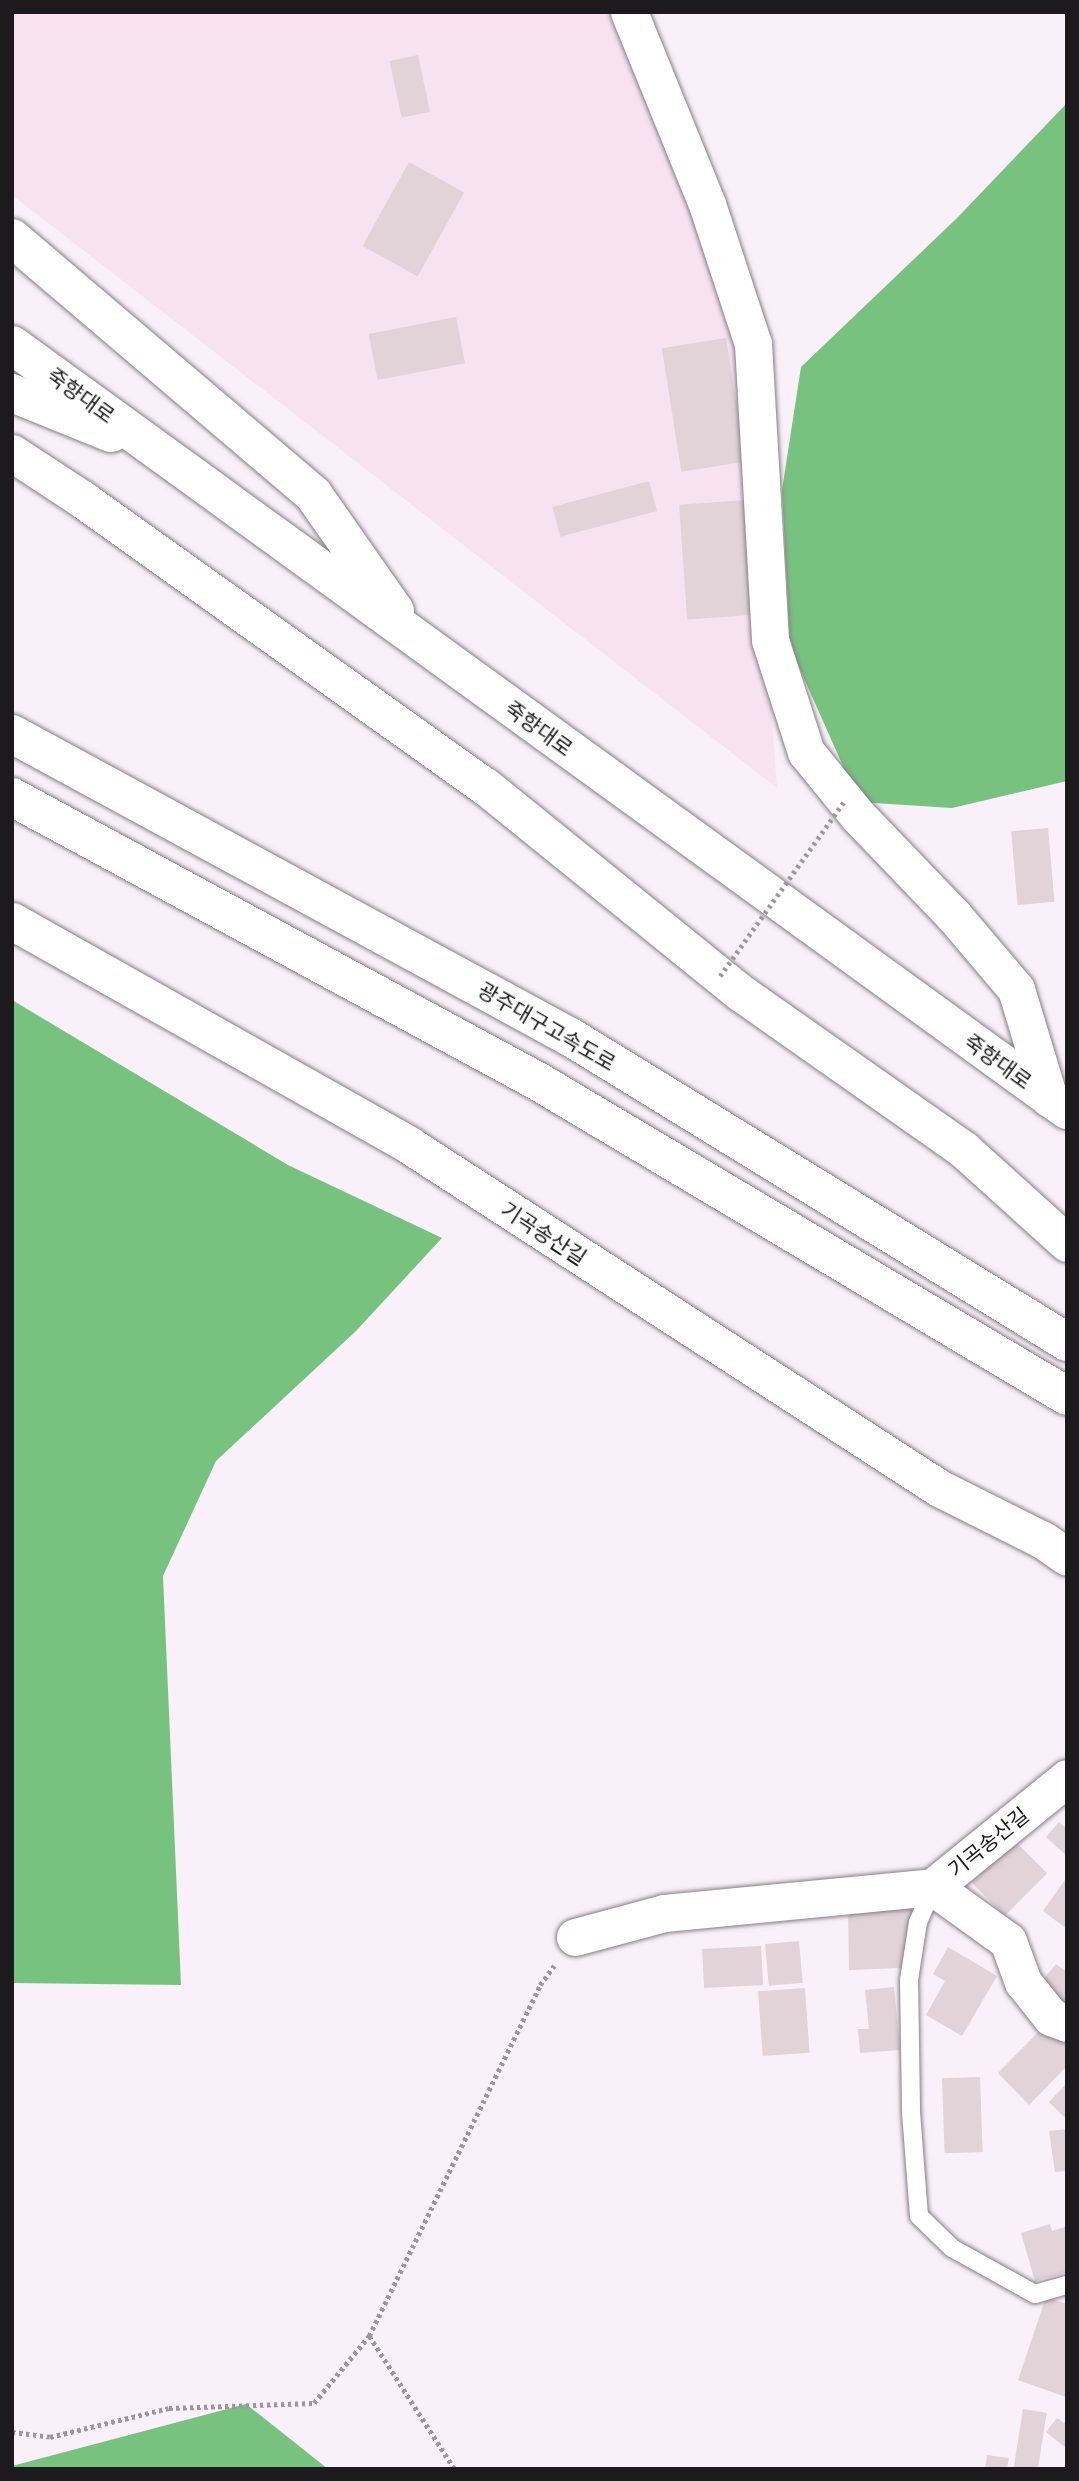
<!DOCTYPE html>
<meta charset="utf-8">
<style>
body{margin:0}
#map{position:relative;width:1079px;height:2481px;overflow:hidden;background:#f9f0f9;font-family:"PT Serif","Noto Sans KR",serif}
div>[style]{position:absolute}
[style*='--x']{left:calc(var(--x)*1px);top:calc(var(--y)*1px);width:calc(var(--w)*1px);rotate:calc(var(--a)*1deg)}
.industrial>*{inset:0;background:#f7e2f2}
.forest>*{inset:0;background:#78c280}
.building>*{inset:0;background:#e1d3d7;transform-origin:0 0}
.path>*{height:4.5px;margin-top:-2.25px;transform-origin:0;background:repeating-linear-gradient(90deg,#9d969d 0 3.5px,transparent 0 7px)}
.roads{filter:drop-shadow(0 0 2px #867e86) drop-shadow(0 0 2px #867e86)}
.service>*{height:18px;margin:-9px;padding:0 9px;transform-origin:9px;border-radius:9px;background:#fff}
.minor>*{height:37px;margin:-18.5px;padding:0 18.5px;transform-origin:18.5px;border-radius:18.5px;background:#fff}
.primary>*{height:38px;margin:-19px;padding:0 19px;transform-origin:19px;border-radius:19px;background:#fff}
.motorway>*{height:38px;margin:-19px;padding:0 19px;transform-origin:19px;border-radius:19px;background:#fff}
.path-bridge>*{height:4.5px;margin-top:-2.25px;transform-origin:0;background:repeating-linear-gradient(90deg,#9d969d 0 3.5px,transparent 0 7px)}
span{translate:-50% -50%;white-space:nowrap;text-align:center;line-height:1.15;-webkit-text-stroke:5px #fff;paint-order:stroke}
.street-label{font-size:21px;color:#1d1a1d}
.frame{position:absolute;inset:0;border:14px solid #1d1a1d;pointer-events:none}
</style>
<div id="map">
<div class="industrial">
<i style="clip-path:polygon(12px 12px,614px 12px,745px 346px,777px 788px,12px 195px)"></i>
</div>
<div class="forest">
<i style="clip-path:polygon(1067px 103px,1067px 781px,952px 808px,859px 802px,790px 647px,782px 490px,801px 367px,957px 218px)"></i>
<i style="clip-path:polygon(12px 1000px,288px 1165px,442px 1238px,356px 1331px,216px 1461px,163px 1576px,181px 1985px,12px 1983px)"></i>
<i style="clip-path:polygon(246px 2404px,328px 2469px,12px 2469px,12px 2466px)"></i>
</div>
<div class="building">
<i style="left:418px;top:55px;width:58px;height:29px;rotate:78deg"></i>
<i style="left:409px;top:162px;width:63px;height:96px;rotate:29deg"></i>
<i style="left:456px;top:317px;width:47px;height:89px;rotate:79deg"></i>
<i style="left:726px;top:338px;width:125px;height:65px;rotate:81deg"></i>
<i style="left:649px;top:481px;width:31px;height:100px;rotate:75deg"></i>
<i style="left:746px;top:500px;width:115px;height:67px;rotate:86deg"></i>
<i style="left:1048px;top:828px;width:74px;height:37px;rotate:85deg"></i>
<i style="clip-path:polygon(1059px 1822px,1067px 1829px,1067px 1856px,1046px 1837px)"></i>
<i style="left:1014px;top:1840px;width:47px;height:60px;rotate:45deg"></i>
<i style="clip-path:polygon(1067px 1877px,1067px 1929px,1043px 1911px)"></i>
<i style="clip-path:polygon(914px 1903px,902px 1968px,849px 1970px,848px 1907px)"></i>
<i style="left:799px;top:1941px;width:42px;height:34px;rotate:85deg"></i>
<i style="left:761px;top:1946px;width:39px;height:59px;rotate:87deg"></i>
<i style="clip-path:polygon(948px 1947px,997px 1976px,962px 2036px,926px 2015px,945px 1981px,933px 1974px)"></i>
<i style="clip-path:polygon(1056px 1964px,1067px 1972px,1067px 2006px,1040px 1983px)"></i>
<i style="clip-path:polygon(894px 1987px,900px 2050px,860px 2053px,858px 2029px,869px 2029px,865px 1990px)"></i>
<i style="left:805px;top:1988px;width:65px;height:47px;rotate:86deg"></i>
<i style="clip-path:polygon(1047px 2023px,1067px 2043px,1067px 2066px,1029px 2105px,998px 2073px)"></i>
<i style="left:980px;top:2077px;width:75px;height:38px;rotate:88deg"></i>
<i style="clip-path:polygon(1067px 2083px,1067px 2115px,1064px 2117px,1049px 2102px)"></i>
<i style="clip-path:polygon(1067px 2129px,1067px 2171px,1055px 2172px,1049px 2131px)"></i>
<i style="clip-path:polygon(1050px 2224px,1052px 2231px,1067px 2226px,1067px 2272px,1035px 2281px,1021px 2233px)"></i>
<i style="clip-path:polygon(1046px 2297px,1067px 2304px,1066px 2397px,1018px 2380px)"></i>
<i style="left:1023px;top:2409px;width:24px;height:61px;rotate:9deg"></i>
<i style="clip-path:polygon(1057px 2418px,1067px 2425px,1067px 2449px,1046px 2432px)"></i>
<i style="clip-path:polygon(987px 2455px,1009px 2458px,1007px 2469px,985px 2469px)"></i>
</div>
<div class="path">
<i style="--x:12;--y:2432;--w:38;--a:7"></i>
<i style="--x:50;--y:2437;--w:122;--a:-13.7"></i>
<i style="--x:169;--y:2408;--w:145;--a:-2"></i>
<i style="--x:314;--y:2403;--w:87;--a:-50.6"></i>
<i style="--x:454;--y:2469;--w:158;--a:-122.6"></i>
<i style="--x:369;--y:2336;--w:390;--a:-64"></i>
<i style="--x:540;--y:1985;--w:24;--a:-54"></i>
</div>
<div class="roads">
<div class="service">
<i style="--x:933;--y:1887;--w:38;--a:113"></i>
<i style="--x:918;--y:1922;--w:59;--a:98.8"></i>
<i style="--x:909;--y:1980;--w:132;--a:89.1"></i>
<i style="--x:911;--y:2112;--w:104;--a:85.6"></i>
<i style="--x:919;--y:2216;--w:46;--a:44.1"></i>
<i style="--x:952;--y:2248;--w:95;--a:29"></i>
<i style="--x:1035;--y:2294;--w:33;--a:-16"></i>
</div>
<div class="minor">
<i style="--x:629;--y:12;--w:207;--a:67.9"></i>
<i style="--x:707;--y:204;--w:147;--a:71.8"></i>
<i style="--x:753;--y:344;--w:296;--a:86.7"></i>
<i style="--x:770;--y:640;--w:118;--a:72.2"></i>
<i style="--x:806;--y:752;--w:82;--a:50.9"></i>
<i style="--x:858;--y:816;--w:139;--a:46.2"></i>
<i style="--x:954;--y:916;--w:96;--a:49.7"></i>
<i style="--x:1016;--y:989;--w:114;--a:73.2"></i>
<i style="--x:12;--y:453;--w:84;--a:33.3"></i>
<i style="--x:82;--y:499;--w:495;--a:35.5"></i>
<i style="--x:485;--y:786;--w:329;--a:39"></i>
<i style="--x:741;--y:993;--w:273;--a:35.1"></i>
<i style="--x:964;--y:1150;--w:139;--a:42.1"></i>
<i style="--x:12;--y:921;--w:456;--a:29.4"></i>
<i style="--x:409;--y:1145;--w:631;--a:32.91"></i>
<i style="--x:939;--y:1488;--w:116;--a:26.6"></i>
<i style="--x:1043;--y:1540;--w:29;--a:35"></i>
<i style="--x:1067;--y:1778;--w:173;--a:140.9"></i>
<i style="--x:933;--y:1887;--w:92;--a:35.8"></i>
<i style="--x:1008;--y:1941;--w:44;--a:69.9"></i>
<i style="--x:1023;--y:1982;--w:45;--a:51.3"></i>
<i style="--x:1051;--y:2017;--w:17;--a:21"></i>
<i style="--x:575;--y:1937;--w:92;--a:-15.1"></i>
<i style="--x:664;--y:1913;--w:270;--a:-5.5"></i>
</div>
<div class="primary">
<i style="--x:12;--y:238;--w:395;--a:40.4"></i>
<i style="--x:313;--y:494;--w:143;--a:55"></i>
<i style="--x:12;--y:345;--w:1303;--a:35.95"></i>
<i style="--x:12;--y:393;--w:107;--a:22"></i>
</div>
<div class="motorway">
<i style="--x:12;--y:734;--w:637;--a:28.5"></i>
<i style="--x:572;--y:1038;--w:581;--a:31.56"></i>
<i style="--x:12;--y:797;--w:599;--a:28.4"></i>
<i style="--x:539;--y:1082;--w:614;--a:30.74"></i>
</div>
</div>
<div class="path-bridge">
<i style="--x:720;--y:976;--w:216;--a:-54.6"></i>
</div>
<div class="street-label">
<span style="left:81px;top:395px;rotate:36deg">죽향대로</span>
<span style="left:539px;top:728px;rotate:36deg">죽향대로</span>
<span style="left:547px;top:1026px;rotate:30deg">광주대구고속도로</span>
<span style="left:998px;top:1061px;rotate:36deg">죽향대로</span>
<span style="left:544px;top:1233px;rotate:33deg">기곡송산길</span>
<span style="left:988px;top:1842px;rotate:-39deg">기곡송산길</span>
</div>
<div class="frame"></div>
</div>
